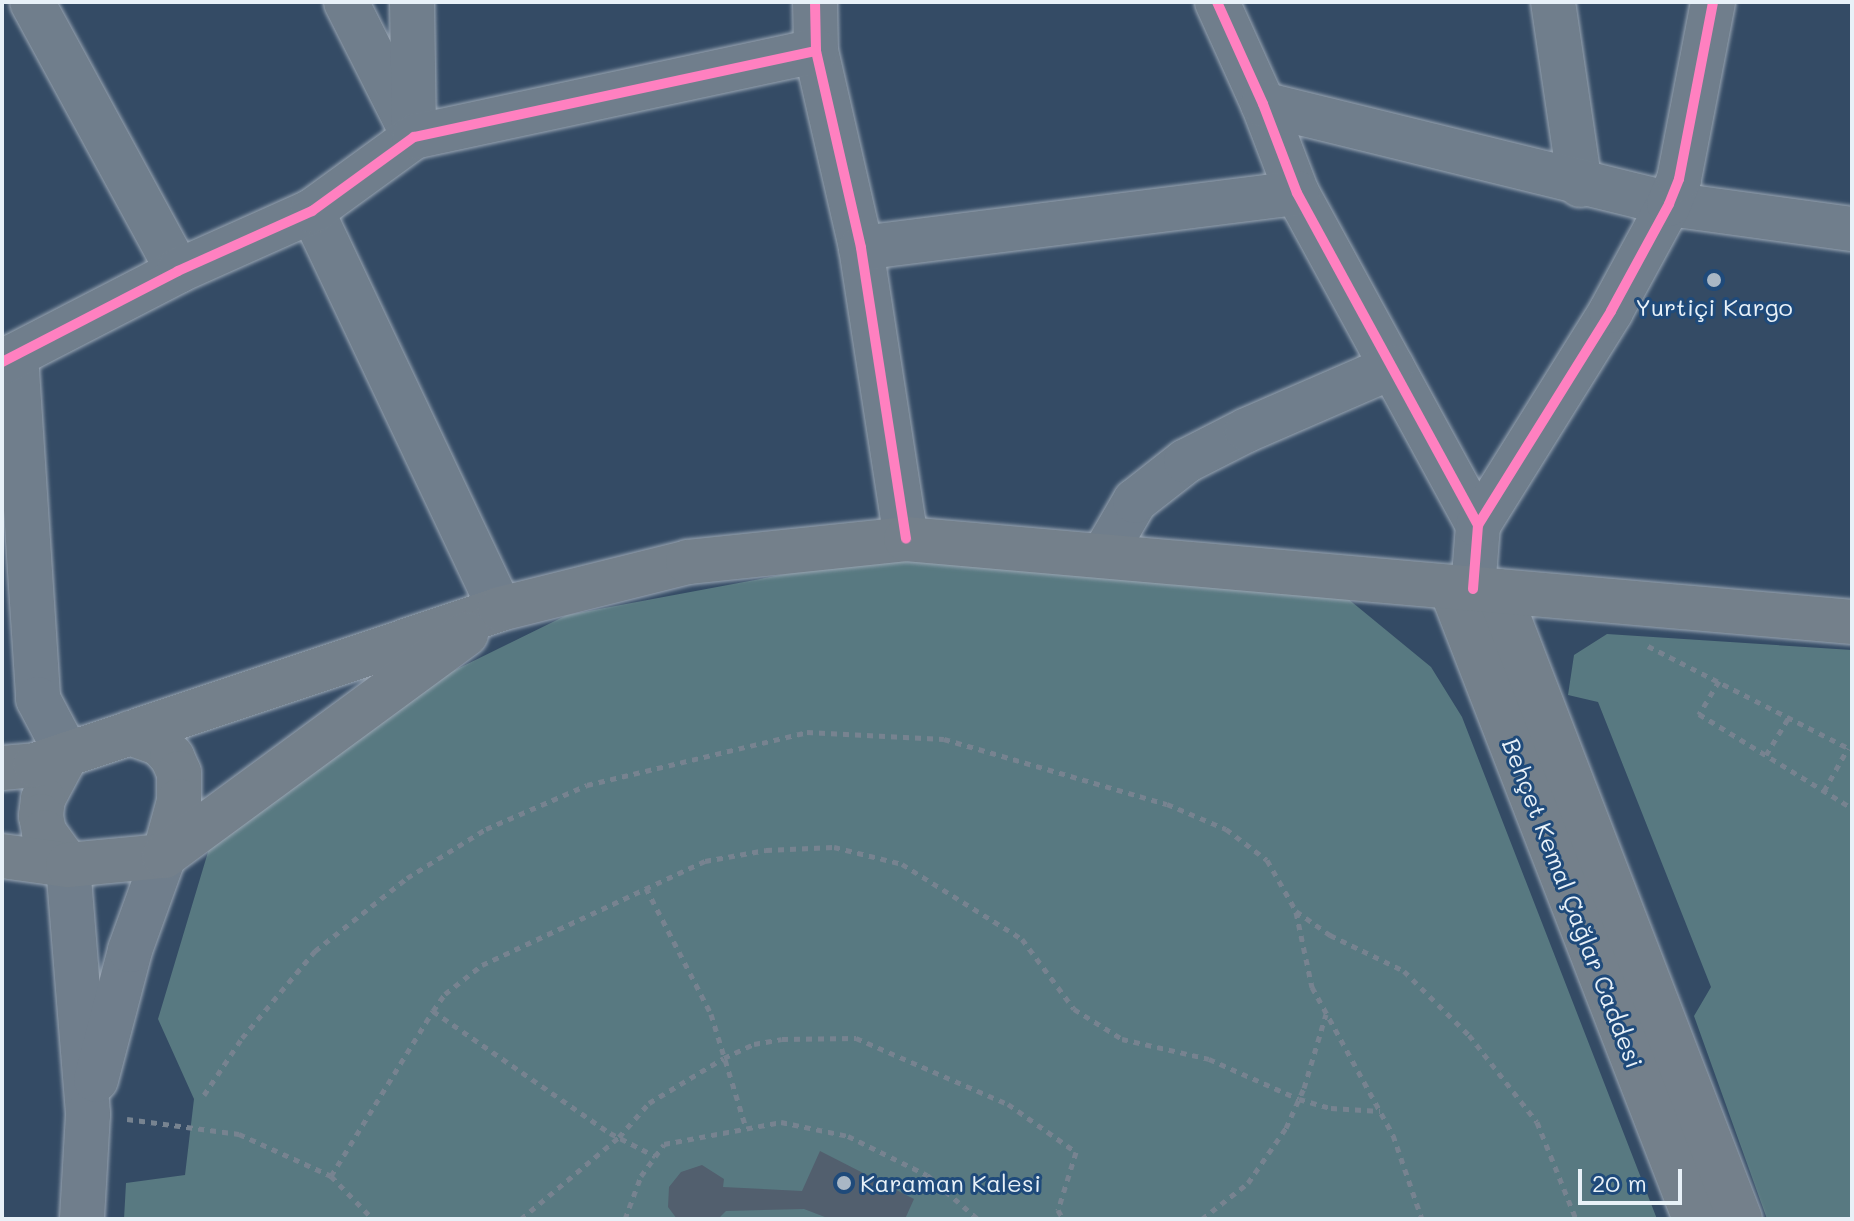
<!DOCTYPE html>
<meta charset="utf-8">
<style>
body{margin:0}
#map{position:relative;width:1854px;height:1221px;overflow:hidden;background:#344b65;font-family:Mali,sans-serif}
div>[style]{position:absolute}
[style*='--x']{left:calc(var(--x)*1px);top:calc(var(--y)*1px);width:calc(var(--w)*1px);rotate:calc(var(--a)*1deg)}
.green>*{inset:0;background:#587981}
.building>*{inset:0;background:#525f6e}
.path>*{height:5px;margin-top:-2.5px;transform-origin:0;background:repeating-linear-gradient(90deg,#778390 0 6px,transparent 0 12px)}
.roads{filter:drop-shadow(0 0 2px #9aa6b3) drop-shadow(0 0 2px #9aa6b3)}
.minor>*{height:44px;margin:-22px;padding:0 22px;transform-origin:22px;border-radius:22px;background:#707e8c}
.major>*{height:44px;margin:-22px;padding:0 22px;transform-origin:22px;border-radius:22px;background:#74808b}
.cycleway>*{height:10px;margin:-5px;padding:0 5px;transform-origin:5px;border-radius:5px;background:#ff80c0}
.dots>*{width:22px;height:22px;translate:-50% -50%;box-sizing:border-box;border:4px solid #1f4a7a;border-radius:50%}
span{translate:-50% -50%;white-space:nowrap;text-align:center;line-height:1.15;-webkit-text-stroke:6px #1f4a7a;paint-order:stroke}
.poi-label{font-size:24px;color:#e8f1f8}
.left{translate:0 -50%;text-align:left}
.street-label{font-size:24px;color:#e8f1f8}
.frame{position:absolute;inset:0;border:4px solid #e8f1f8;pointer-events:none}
.scale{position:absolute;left:1578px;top:1169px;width:104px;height:36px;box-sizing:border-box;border:4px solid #e8f1f8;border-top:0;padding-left:10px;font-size:24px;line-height:28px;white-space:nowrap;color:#e8f1f8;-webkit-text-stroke:6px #1f4a7a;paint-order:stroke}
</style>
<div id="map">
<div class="green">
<i style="clip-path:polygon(867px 559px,993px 562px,1347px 598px,1431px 667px,1462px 717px,1657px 1219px,124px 1219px,126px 1183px,185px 1175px,194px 1099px,158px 1019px,211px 842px,398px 698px,567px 615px)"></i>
<i style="clip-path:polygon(1607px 634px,1852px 650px,1852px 1219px,1767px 1219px,1694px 1016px,1711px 987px,1598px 702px,1568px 695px,1574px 655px)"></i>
</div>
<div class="building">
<i style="clip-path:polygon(820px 1151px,914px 1199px,905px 1219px,830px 1219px,804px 1209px,726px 1211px,718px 1219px,677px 1219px,668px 1207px,669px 1187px,681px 1172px,702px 1165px,724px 1179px,723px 1187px,802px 1191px)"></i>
</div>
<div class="path">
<i style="--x:1648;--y:646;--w:229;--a:27"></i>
<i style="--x:1719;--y:681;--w:39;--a:121"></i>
<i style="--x:1699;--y:714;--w:180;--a:31.6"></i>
<i style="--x:1766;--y:755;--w:44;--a:-58.8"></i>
<i style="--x:1824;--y:791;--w:49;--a:-60.8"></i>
<i style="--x:646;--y:888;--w:142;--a:62.7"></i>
<i style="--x:711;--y:1014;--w:119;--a:72.9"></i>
<i style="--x:1296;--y:912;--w:77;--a:78"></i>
<i style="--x:1312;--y:987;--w:169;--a:61.3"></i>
<i style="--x:1393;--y:1135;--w:89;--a:71"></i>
<i style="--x:433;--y:1011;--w:215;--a:34.6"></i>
<i style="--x:610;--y:1133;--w:51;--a:27.1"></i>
<i style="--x:204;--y:1095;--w:69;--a:-56.3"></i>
<i style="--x:242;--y:1038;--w:114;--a:-50"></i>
<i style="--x:315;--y:951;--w:117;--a:-38.4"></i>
<i style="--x:407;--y:878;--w:93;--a:-31.8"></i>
<i style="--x:486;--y:829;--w:110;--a:-23.5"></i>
<i style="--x:587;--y:785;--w:226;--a:-13.5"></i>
<i style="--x:807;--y:732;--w:137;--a:2.9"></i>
<i style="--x:944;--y:739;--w:232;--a:16.3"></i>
<i style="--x:1167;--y:804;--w:64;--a:23"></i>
<i style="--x:1226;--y:829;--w:51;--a:37.1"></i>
<i style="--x:1267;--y:860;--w:59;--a:60.4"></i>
<i style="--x:1296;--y:911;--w:42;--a:35.2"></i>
<i style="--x:1330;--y:935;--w:82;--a:25.9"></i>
<i style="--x:1404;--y:971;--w:91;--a:44.6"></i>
<i style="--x:1469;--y:1035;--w:110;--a:52"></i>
<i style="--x:1537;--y:1122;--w:105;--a:68.1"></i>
<i style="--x:127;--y:1119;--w:113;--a:7.6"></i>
<i style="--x:239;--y:1134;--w:101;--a:24.5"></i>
<i style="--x:331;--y:1176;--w:60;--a:45.7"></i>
<i style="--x:331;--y:1176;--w:194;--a:-58.3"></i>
<i style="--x:433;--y:1011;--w:21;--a:-55"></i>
<i style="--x:445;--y:994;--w:47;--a:-38.1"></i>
<i style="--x:482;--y:965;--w:246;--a:-25"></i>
<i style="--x:705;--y:861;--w:62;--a:-10.2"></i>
<i style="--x:766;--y:850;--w:68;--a:-2.5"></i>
<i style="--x:834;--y:847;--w:70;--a:14"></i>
<i style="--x:902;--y:864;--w:142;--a:32"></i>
<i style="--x:1022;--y:939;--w:87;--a:53.4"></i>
<i style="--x:1074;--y:1009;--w:57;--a:32"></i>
<i style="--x:1122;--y:1039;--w:89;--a:12.9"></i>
<i style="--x:1209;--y:1059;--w:98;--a:24"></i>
<i style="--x:1299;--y:1099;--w:33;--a:16"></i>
<i style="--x:1331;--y:1108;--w:49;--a:3.5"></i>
<i style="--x:521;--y:1219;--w:128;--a:-39.9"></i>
<i style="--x:619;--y:1137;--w:45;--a:-48.6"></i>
<i style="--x:649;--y:1103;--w:87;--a:-31"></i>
<i style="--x:724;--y:1058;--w:33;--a:-25"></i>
<i style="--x:754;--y:1044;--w:28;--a:-10"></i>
<i style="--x:782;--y:1039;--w:74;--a:-0.8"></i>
<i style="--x:856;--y:1038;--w:166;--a:23.5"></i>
<i style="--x:1008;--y:1104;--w:83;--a:35.2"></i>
<i style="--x:1076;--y:1152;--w:61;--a:107.2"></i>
<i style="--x:1058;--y:1210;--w:10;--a:61"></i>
<i style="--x:625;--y:1219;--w:46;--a:-69.6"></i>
<i style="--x:641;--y:1176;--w:39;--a:-54"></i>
<i style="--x:664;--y:1144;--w:119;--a:-10.6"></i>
<i style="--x:781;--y:1122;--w:68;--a:11.8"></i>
<i style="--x:848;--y:1136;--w:88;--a:26.3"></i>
<i style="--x:927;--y:1175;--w:67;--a:40.8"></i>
<i style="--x:1202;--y:1219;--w:58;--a:-38"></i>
<i style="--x:1248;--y:1183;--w:67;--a:-55.4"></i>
<i style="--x:1286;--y:1128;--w:44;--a:-65.8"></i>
<i style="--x:1304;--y:1088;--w:77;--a:-73.4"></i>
</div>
<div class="roads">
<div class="minor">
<i style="--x:32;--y:2;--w:306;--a:61.5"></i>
<i style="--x:346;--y:2;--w:151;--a:63.3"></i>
<i style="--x:412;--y:2;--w:122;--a:89.1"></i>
<i style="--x:815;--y:2;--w:49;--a:88.8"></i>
<i style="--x:816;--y:51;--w:202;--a:77.1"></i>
<i style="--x:861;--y:248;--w:294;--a:81.2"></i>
<i style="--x:1217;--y:2;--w:112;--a:65.7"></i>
<i style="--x:1263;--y:104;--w:95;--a:69.1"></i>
<i style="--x:1297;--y:193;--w:378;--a:61.4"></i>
<i style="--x:1553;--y:2;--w:185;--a:81.6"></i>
<i style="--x:1263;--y:104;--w:418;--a:13.8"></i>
<i style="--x:1669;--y:204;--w:185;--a:7.8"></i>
<i style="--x:312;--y:211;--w:440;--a:64.7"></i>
<i style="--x:861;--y:248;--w:439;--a:-7.2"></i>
<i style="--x:16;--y:355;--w:345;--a:86.3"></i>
<i style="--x:38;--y:699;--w:62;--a:62.2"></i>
<i style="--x:2;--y:362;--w:198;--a:-27.3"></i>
<i style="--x:178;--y:271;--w:147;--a:-24.1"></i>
<i style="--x:312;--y:211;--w:126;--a:-36"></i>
<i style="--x:414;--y:137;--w:411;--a:-12.1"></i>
<i style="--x:1103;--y:556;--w:64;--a:-59.8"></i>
<i style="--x:1135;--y:501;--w:65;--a:-38.1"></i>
<i style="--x:1186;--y:461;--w:68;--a:-26.9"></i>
<i style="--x:1247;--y:430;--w:158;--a:-23.5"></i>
<i style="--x:1473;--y:589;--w:64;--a:-85.5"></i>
<i style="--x:1478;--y:525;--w:252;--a:-58.1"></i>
<i style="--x:1611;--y:311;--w:122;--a:-61.5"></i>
<i style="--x:1669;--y:204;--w:27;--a:-68"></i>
<i style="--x:1679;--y:179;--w:180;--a:-79.1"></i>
<i style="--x:68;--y:865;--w:250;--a:85.4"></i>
<i style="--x:88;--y:1114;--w:105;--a:93.3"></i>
<i style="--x:96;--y:1080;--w:134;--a:-75.3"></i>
<i style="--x:130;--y:950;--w:100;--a:-70.1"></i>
</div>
<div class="major">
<i style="--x:1451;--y:588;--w:677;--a:68.86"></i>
<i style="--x:1498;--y:591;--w:673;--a:68.93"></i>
<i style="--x:130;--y:733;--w:32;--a:20"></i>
<i style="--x:160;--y:744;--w:18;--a:47"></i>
<i style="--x:172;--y:757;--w:17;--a:66"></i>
<i style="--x:179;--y:773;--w:28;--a:90"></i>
<i style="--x:179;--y:801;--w:57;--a:105.3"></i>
<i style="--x:67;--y:754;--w:51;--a:118.1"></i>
<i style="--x:43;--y:799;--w:17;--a:97"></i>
<i style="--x:41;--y:816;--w:16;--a:79"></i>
<i style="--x:44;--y:832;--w:41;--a:54"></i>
<i style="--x:2;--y:768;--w:33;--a:-5"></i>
<i style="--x:35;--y:765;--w:490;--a:-18.5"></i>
<i style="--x:500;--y:609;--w:194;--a:-14"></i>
<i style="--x:688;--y:562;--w:219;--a:-6"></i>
<i style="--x:906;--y:539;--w:950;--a:5.01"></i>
<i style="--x:2;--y:856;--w:67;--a:7.8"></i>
<i style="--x:68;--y:865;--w:96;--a:-5.4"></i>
<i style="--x:164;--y:856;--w:375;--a:-36.3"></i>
</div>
</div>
<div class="cycleway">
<i style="--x:815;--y:2;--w:49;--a:88.8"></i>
<i style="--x:816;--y:51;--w:202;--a:77.1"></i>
<i style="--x:861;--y:248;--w:294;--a:81.2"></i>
<i style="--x:1217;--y:2;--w:112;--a:65.7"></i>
<i style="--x:1263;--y:104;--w:95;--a:69.1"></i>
<i style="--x:1297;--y:193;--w:378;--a:61.4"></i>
<i style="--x:2;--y:362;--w:198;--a:-27.3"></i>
<i style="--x:178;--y:271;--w:147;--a:-24.1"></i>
<i style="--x:312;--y:211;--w:126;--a:-36"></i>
<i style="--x:414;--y:137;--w:411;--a:-12.1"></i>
<i style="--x:1473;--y:589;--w:64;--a:-85.5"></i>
<i style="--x:1478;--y:525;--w:252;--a:-58.1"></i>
<i style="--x:1611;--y:311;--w:122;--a:-61.5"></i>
<i style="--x:1669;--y:204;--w:27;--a:-68"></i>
<i style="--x:1679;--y:179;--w:180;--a:-79.1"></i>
</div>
<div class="dots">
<i style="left:1714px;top:280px;background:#a9b7c5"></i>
<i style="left:844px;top:1183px;background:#a9b7c5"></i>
</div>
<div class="poi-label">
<span style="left:1714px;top:307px">Yurtiçi Kargo</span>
<span class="left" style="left:860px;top:1183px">Karaman Kalesi</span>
</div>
<div class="street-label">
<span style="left:1573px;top:903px;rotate:69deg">Behçet Kemal Çağlar Caddesi</span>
</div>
<div class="frame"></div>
<div class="scale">20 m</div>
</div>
